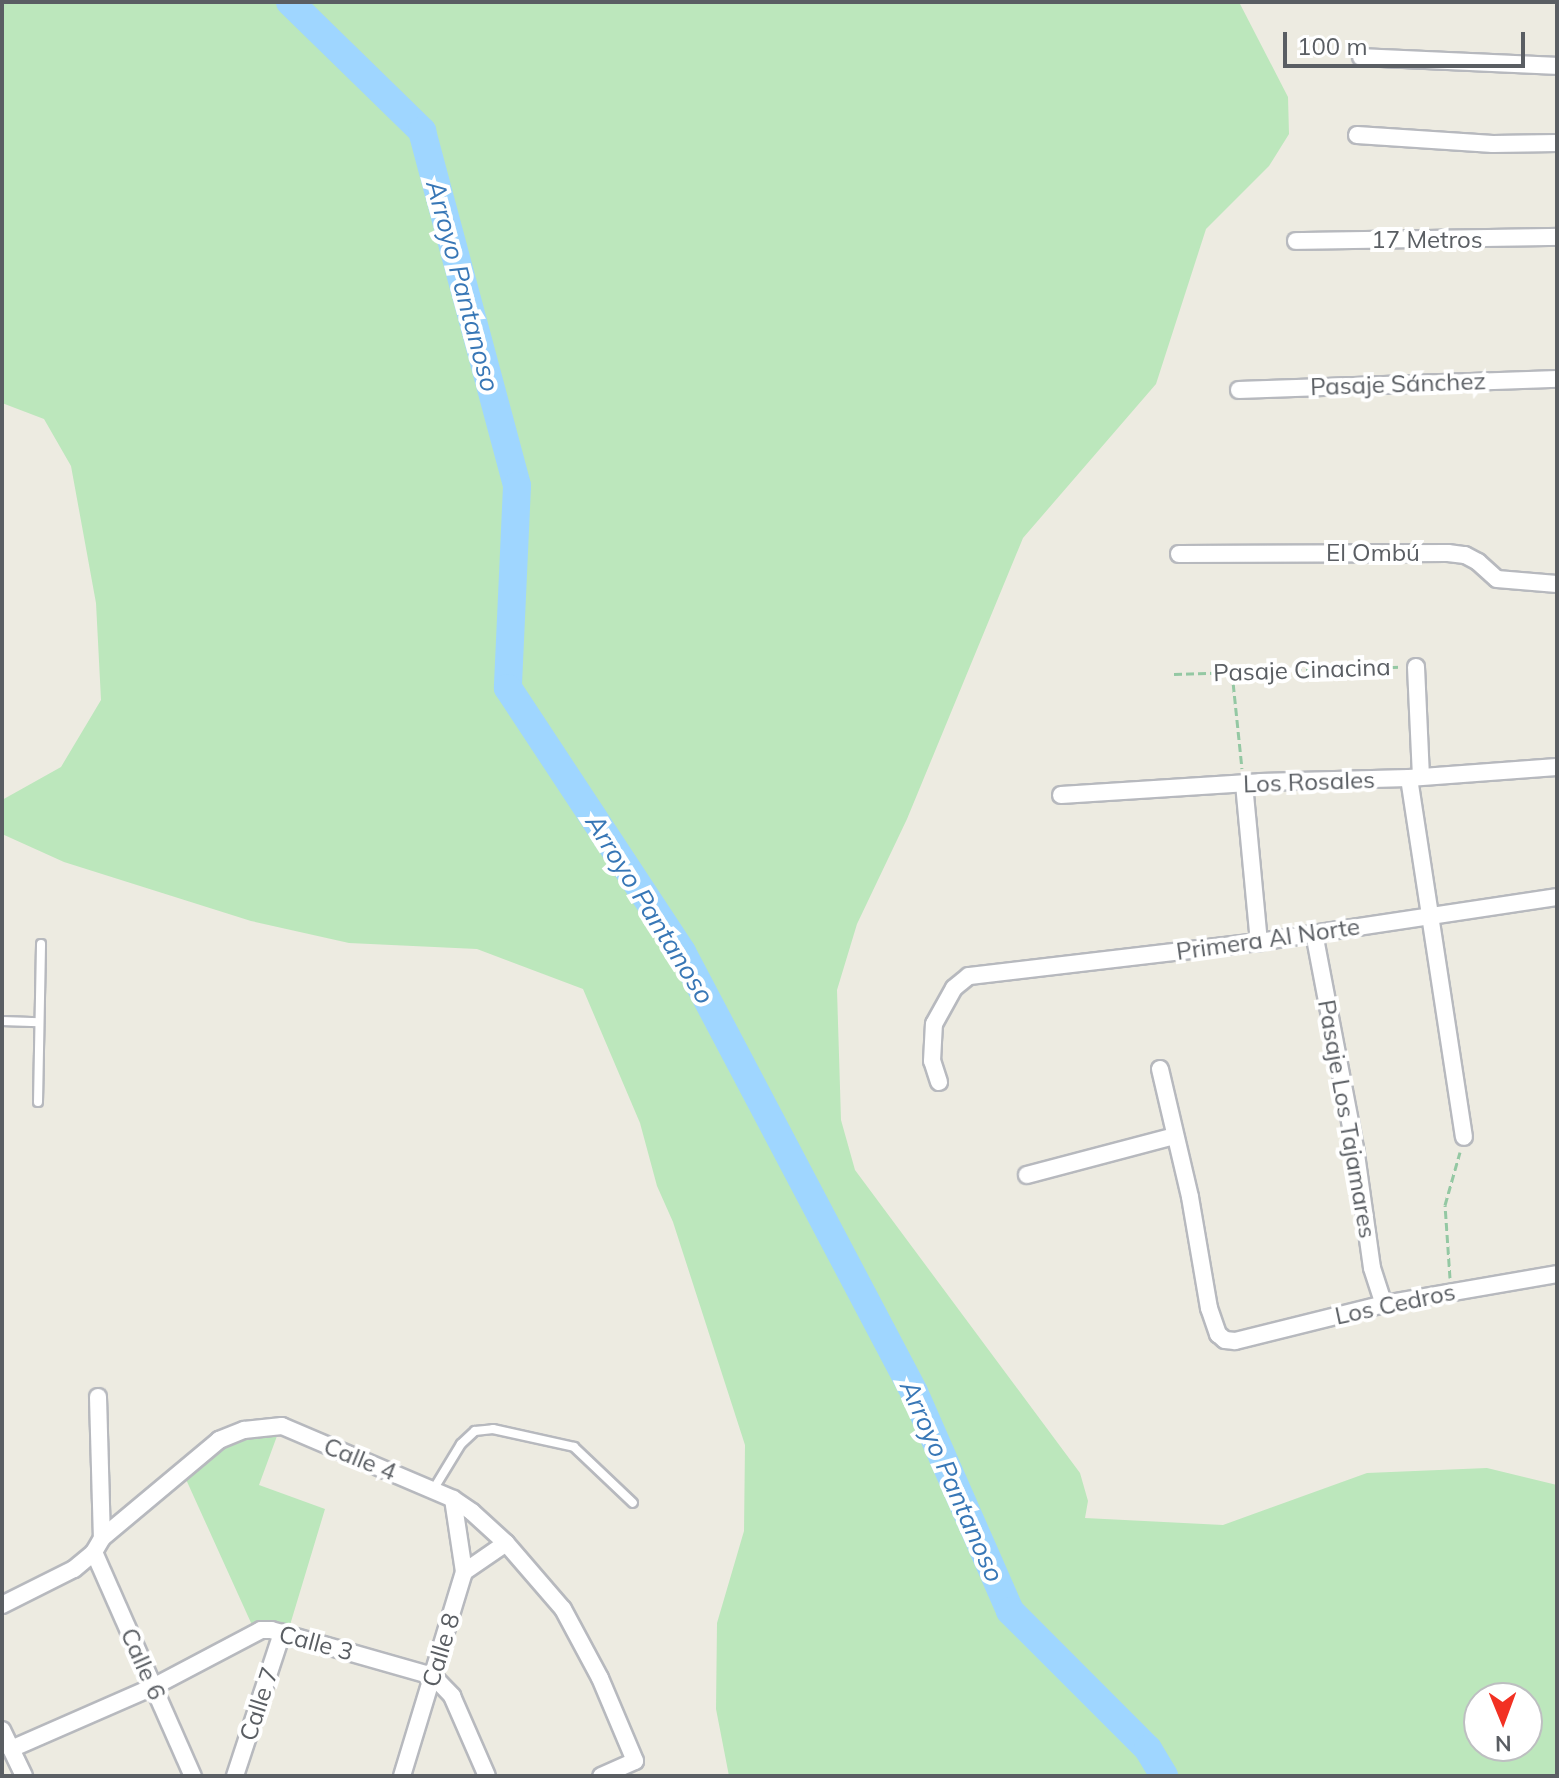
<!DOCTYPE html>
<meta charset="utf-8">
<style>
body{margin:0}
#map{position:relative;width:1559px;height:1778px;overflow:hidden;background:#edebe1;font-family:Mulish,sans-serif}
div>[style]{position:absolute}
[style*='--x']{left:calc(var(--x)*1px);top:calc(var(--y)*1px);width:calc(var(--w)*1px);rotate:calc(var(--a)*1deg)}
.green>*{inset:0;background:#bce7bc}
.river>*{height:28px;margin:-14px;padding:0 14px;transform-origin:14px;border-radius:14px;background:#9fd6ff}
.path>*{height:3px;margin-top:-1.5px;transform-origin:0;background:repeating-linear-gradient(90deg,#94c8a3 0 8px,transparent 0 12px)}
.roads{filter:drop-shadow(2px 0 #b7b9be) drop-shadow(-2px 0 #b7b9be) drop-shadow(0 2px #b7b9be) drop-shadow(0 -2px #b7b9be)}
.lane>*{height:8px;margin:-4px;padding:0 4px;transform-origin:4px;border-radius:4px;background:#fff}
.street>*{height:16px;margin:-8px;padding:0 8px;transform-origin:8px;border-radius:8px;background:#fff}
span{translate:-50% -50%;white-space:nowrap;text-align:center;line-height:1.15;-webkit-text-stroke:8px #fff;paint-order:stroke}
.street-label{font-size:24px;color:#5a5e63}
.water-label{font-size:26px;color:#3877b6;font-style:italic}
.frame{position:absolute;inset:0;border:4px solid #5a5e63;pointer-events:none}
.north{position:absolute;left:1463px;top:1682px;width:80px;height:80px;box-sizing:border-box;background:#fff;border:2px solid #bdbfc1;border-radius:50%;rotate:179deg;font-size:22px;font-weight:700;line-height:32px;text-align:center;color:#5a5e63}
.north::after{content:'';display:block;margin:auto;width:28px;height:36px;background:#f23123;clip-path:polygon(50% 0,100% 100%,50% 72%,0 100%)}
.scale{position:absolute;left:1283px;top:32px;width:242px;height:36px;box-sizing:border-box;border:4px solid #5a5e63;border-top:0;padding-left:10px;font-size:24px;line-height:28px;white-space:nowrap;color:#5a5e63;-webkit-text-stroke:6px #fff;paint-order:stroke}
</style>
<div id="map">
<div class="green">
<i style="clip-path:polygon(evenodd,2px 2px,1239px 2px,1288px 97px,1289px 134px,1269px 166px,1206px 229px,1156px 384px,1023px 538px,907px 819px,857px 924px,837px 990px,841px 1120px,855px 1170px,1080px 1473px,1088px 1501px,1085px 1518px,1223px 1525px,1367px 1473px,1487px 1468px,1557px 1485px,1557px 1776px,729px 1776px,716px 1709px,717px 1623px,744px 1531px,745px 1445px,673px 1222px,657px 1186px,640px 1123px,583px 989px,477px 949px,349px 943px,251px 921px,64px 862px,2px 834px,2px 800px,61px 767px,101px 700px,96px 603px,71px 466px,44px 419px,2px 403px,2px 2px,1479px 1698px,1527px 1698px,1527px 1746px,1479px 1746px,1479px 1698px)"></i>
<i style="clip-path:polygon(268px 1434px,277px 1436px,259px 1485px,325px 1509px,290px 1625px,263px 1622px,252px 1625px,184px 1475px,217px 1451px,251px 1435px)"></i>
</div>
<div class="river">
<i style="--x:290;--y:2;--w:185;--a:44.3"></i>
<i style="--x:422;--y:131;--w:367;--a:75"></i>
<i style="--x:517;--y:486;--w:202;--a:92.6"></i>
<i style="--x:508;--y:688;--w:316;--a:56.6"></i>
<i style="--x:682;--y:952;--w:497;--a:62.2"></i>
<i style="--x:914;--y:1392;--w:239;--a:66.3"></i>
<i style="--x:1010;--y:1611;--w:195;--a:45"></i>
<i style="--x:1148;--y:1749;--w:31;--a:59"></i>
</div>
<div class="path">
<i style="--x:1232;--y:672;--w:97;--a:84.1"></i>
<i style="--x:1174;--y:674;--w:227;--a:-1.8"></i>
<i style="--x:1450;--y:1278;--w:73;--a:-93.9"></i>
<i style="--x:1445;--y:1205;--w:55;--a:-74.2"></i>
</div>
<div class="roads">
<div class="lane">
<i style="--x:2;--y:1021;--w:37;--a:2"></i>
<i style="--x:38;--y:1102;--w:158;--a:-88.9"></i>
<i style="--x:433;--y:1490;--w:54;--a:-58.7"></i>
<i style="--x:461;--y:1444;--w:19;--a:-43"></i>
<i style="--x:475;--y:1431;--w:18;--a:-6"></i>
<i style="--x:493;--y:1429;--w:83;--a:12.5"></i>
<i style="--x:574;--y:1447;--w:81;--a:43.5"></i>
</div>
<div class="street">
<i style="--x:1361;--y:57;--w:196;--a:2.6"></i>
<i style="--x:1357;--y:135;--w:136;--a:3.8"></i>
<i style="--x:1493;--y:144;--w:64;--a:-0.9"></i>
<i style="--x:1296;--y:241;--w:261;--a:-0.9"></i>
<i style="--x:1239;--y:390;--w:318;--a:-2"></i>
<i style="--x:1179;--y:554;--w:269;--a:-0.2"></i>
<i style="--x:1448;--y:553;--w:17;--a:7"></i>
<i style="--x:1465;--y:555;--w:15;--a:28"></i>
<i style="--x:1478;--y:562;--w:25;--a:42"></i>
<i style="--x:1497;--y:579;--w:60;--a:4.8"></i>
<i style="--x:1416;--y:667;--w:110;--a:87.4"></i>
<i style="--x:1409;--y:778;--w:363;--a:81.3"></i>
<i style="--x:1244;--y:784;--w:159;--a:84.6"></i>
<i style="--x:1061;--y:795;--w:199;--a:-3.7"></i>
<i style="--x:1260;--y:782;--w:149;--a:-1.5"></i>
<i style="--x:1409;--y:778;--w:148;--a:-4.3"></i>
<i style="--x:1314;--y:933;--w:225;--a:79.2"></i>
<i style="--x:1356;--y:1154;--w:115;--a:82"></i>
<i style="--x:1372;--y:1268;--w:38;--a:72"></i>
<i style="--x:1160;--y:1069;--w:131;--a:76.8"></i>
<i style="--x:1190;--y:1197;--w:113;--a:80.3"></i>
<i style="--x:1209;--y:1308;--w:28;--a:71"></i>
<i style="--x:1218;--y:1334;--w:9;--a:41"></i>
<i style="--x:1225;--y:1340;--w:10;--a:6"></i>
<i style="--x:1235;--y:1341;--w:154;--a:-13.9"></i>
<i style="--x:1384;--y:1304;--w:176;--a:-9.8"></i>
<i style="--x:939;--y:1082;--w:22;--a:-108"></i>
<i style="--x:932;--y:1061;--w:37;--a:-87"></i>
<i style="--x:934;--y:1024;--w:41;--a:-60.9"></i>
<i style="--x:954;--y:988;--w:19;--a:-39"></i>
<i style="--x:969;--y:976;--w:292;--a:-6.7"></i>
<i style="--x:1259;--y:942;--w:301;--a:-8.6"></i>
<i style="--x:1027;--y:1175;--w:153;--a:-14.8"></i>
<i style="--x:98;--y:1397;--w:141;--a:88.4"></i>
<i style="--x:453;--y:1499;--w:74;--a:81.4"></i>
<i style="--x:94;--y:1552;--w:245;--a:66.2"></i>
<i style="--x:2;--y:1605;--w:80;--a:-26.6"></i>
<i style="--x:74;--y:1569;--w:26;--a:-40"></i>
<i style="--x:94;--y:1552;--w:16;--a:-60"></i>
<i style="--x:102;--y:1538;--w:153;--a:-39.9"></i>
<i style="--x:219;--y:1440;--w:27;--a:-22"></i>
<i style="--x:244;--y:1430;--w:38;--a:-6"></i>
<i style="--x:282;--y:1426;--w:186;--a:23.1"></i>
<i style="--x:453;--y:1499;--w:23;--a:34"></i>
<i style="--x:472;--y:1512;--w:46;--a:42.4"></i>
<i style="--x:506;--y:1543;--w:87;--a:49.2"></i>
<i style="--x:563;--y:1609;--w:78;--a:61.8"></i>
<i style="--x:600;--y:1678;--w:90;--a:67.1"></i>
<i style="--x:635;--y:1761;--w:37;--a:156"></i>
<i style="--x:2;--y:1730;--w:51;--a:64.4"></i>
<i style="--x:11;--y:1749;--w:155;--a:-23.6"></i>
<i style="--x:153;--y:1687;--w:122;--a:-27.8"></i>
<i style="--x:261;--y:1630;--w:10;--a:0"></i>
<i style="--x:271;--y:1630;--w:168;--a:15.9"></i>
<i style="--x:433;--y:1676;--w:28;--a:46"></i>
<i style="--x:452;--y:1696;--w:87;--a:66.4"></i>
<i style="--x:235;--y:1776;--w:151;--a:-71.8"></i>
<i style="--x:402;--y:1776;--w:213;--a:-73.1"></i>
<i style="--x:464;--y:1572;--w:51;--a:-34.6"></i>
</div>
</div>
<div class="street-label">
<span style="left:1427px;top:240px">17 Metros</span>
<span style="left:1398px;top:384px;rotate:-2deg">Pasaje Sánchez</span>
<span style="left:1373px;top:553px">El Ombú</span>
<span style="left:1302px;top:670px;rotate:-2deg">Pasaje Cinacina</span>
<span style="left:1309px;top:782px;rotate:-2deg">Los Rosales</span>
<span style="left:1268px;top:939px;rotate:-8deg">Primera Al Norte</span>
<span style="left:1347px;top:1119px;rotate:80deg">Pasaje Los Tajamares</span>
<span style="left:1395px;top:1304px;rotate:-12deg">Los Cedros</span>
<span style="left:360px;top:1459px;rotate:22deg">Calle 4</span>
<span style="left:316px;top:1643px;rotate:15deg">Calle 3</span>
<span style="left:441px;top:1650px;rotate:-73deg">Calle 8</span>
<span style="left:143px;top:1664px;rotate:66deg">Calle 6</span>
<span style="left:259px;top:1704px;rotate:-72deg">Calle 7</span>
</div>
<div class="water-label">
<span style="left:463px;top:286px;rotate:75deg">Arroyo Pantanoso</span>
<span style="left:650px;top:909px;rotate:58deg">Arroyo Pantanoso</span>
<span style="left:952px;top:1481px;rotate:66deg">Arroyo Pantanoso</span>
</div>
<div class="frame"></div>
<div class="north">N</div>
<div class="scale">100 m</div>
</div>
